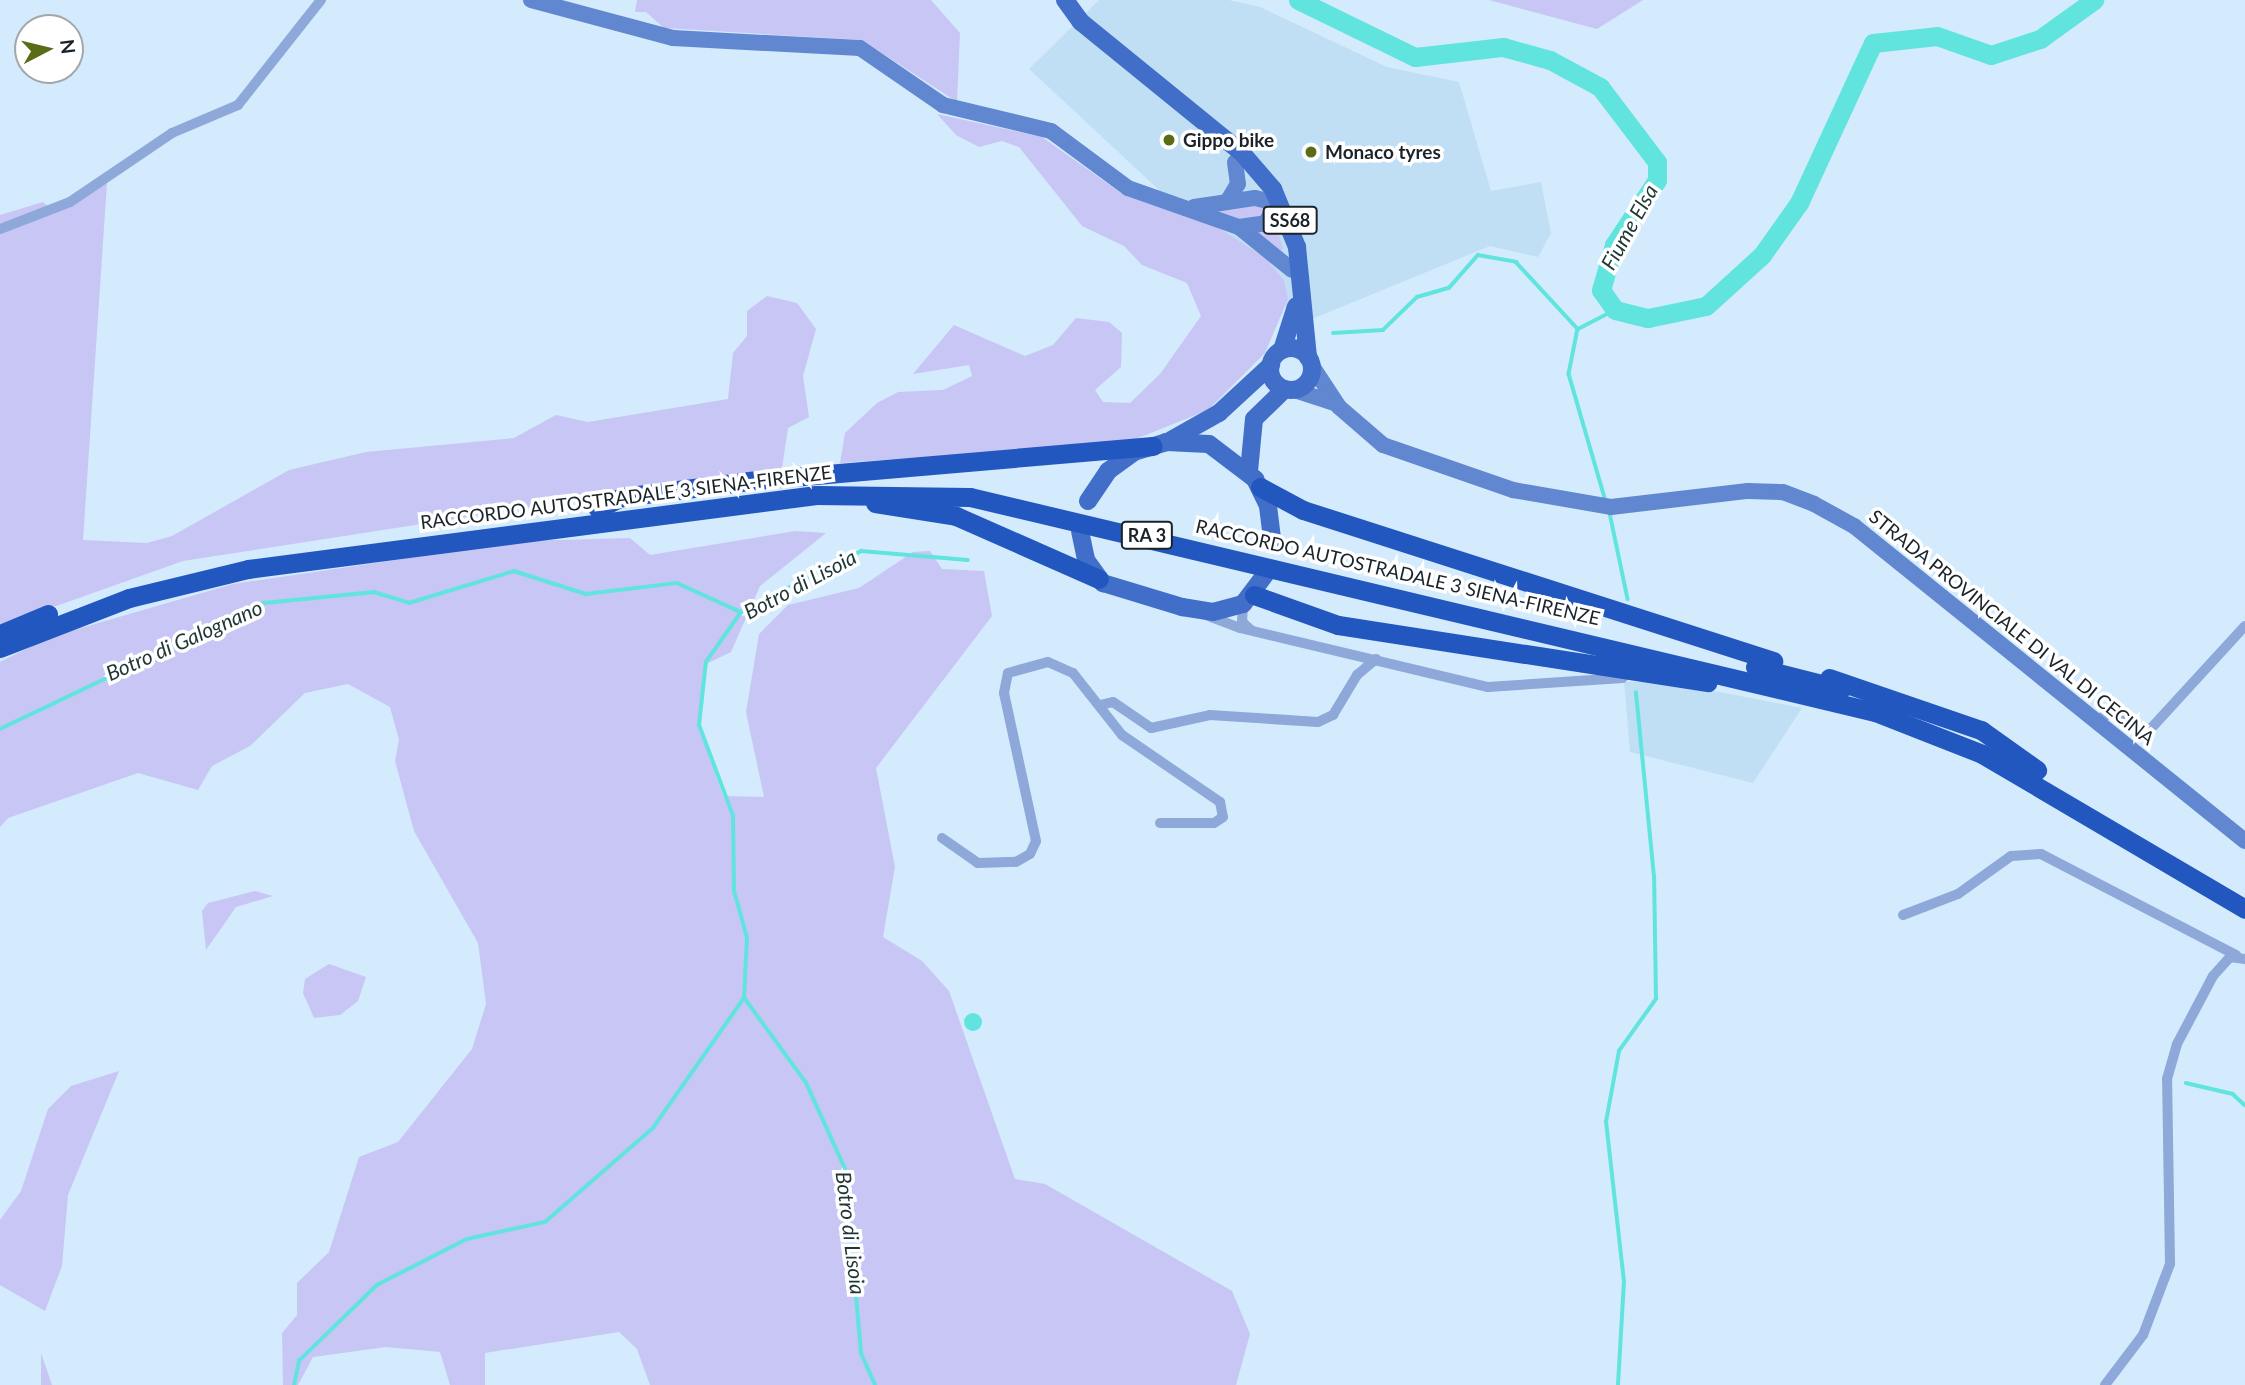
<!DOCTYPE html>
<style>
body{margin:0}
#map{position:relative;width:2245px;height:1385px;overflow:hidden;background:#d3ebfc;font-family:Lato,sans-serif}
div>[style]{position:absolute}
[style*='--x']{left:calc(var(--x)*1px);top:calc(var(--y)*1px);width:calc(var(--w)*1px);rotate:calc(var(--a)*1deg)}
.built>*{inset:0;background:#c1dff4}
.green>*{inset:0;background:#c7c6f5}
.water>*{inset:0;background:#61e4de}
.round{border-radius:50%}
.stream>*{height:3.5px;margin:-1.75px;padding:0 1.75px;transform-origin:1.75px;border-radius:1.75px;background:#61e4de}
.river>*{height:19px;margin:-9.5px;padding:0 9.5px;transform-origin:9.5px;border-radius:9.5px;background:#61e4de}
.street>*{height:10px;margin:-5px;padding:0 5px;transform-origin:5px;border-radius:5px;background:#8da8d9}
.secondary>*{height:16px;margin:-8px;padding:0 8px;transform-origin:8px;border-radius:8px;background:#6187d0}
.primary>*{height:18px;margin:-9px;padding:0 9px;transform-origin:9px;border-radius:9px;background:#416ec8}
.primary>.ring{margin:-9px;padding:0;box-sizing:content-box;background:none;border:18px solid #416ec8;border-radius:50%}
.highway>*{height:19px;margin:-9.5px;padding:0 9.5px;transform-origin:9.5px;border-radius:9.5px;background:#2357c0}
.dots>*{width:19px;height:19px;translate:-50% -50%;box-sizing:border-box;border:4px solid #fff;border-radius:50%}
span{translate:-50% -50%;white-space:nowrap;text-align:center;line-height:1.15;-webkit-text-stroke:7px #fff;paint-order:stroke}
.shield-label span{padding:2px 5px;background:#fff;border:2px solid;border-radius:5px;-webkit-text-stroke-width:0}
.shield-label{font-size:18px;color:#1a2329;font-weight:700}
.poi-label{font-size:19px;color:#1a2329;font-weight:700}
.left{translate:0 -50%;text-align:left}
.street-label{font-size:19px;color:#1a2329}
.water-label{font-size:21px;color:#1f3635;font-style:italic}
.north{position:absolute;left:14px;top:14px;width:70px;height:70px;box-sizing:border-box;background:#fff;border:2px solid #a3a7a9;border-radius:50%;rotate:83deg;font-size:19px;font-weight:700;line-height:28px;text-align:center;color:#1a2329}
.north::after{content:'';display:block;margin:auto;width:24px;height:32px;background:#5b6c17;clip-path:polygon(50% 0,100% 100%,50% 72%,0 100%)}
</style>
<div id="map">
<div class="built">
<i style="clip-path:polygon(1099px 0,1229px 0,1260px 7px,1387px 67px,1459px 82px,1491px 191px,1541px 182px,1551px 233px,1538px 257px,1490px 246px,1312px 319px,1287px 309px,1029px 69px)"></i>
<i style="clip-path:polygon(1624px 682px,1668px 682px,1802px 708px,1753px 783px,1630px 752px)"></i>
</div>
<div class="green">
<i style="clip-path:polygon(637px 0,931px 0,960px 33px,957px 102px,862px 40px,664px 28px,646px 12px,635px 12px)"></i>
<i style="clip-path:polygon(1489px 0,1643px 0,1597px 29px)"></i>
<i style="clip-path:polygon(937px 114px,1042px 137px,1121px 193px,1217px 227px,1264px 257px,1284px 280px,1288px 299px,1265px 353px,1208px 410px,1126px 443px,840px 463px,845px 433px,877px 403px,898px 392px,943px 390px,972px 376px,969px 365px,913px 374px,954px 325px,1025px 356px,1053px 345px,1076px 318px,1109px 322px,1122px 333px,1121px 367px,1095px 390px,1103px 402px,1130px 403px,1160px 374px,1201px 316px,1187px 283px,1142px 265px,1124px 246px,1082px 226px,1019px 147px,1002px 141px,979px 147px,956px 135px)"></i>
<i style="clip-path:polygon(107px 183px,83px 540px,147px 543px,172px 536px,289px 470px,366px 452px,514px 438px,556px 415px,588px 422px,728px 399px,733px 353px,747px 336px,747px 311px,767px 296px,797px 303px,816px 329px,803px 376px,809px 417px,788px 428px,782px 468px,183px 561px,0 626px,0 232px,60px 210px)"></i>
<i style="clip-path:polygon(43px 202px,49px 207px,0 224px,0 215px)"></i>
<i style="clip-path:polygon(1236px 204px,1266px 206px,1265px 216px,1245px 222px,1215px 211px)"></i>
<i style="clip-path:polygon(1275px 222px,1283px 248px,1280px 253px,1257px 233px)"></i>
<i style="clip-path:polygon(795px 531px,826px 533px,760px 586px,731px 652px,706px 664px,698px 725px,723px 796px,764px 797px,746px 712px,759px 634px,788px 605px,859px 588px,913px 552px,930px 551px,942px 569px,984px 571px,992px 616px,876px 768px,895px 867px,883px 937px,922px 961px,949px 991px,1015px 1179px,1045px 1184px,1232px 1291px,1250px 1334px,1236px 1385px,650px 1385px,637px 1349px,619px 1332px,485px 1353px,485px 1385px,450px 1385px,440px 1352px,386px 1347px,313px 1357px,298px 1385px,283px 1385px,282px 1333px,297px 1315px,297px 1283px,329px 1252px,359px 1157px,398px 1142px,472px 1049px,486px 1004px,478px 943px,414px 831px,395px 761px,399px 740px,390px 707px,348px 684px,305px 693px,250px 746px,212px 766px,198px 790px,138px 773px,8px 818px,0 827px,0 662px,50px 637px,233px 584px,524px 541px,630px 538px,650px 555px)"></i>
<i style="clip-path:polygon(255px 891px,273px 896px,236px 907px,206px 950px,202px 911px,208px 903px)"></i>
<i style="clip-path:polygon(329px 964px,366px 977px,358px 1001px,340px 1015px,314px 1018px,303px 993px,305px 979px)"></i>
<i style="clip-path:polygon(119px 1071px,68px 1195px,62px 1266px,45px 1311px,0 1285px,0 1220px,21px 1191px,48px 1109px,71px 1086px)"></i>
<i style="clip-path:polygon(41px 1353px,52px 1385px,41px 1385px)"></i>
</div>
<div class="water">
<i class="round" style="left:964px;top:1013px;width:18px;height:18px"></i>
</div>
<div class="stream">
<i style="--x:1578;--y:329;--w:46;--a:101.3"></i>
<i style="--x:1569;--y:374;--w:132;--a:73.8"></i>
<i style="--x:1333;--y:333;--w:50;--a:-3.4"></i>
<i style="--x:1383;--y:330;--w:47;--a:-44.1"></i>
<i style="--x:1417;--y:297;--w:33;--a:-16"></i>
<i style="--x:1449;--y:288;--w:44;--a:-48.7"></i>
<i style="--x:1478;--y:255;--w:39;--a:10"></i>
<i style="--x:1516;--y:262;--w:91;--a:47.2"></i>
<i style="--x:1578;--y:329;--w:42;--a:-27.2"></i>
<i style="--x:1610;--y:513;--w:88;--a:78.2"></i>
<i style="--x:0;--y:729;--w:293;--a:-25.5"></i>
<i style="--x:264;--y:603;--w:111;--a:-5.7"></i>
<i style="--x:374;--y:592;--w:37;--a:17"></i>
<i style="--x:409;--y:603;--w:110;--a:-16.9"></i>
<i style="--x:514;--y:571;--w:76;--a:17.7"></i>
<i style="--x:586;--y:594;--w:92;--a:-6.9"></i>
<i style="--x:677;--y:583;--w:70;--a:24.4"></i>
<i style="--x:2186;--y:1083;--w:48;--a:13.2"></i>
<i style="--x:2233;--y:1094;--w:16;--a:43"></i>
<i style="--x:294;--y:1385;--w:25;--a:-78"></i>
<i style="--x:299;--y:1361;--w:109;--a:-44.3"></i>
<i style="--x:377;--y:1285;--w:101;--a:-27.1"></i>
<i style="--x:467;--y:1239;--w:80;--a:-12.3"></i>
<i style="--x:545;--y:1222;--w:143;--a:-41"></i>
<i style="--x:653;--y:1128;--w:159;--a:-55"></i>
<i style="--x:875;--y:1385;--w:35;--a:-114"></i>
<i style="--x:861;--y:1353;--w:185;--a:-95"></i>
<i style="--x:845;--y:1169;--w:94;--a:-114.4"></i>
<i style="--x:806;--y:1083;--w:105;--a:-126.1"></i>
<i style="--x:744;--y:998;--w:60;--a:-87.1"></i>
<i style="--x:747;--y:938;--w:49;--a:-105.5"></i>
<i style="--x:734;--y:891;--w:75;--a:-90.8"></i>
<i style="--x:733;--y:816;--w:97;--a:-110.5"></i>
<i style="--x:699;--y:725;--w:63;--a:-83.7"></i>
<i style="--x:706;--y:662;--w:61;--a:-55"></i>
<i style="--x:741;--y:612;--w:135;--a:-26.9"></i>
<i style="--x:861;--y:551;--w:107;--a:4.8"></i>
<i style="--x:1618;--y:1385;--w:103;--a:-86.7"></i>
<i style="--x:1624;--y:1282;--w:161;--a:-96.4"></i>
<i style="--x:1606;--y:1122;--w:72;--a:-79.6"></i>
<i style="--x:1619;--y:1051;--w:64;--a:-54.6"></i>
<i style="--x:1656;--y:999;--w:122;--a:-90.9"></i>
<i style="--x:1654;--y:877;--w:185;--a:-95.6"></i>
</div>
<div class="river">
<i style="--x:1298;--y:0;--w:130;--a:26"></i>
<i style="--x:1415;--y:57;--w:89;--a:-6.5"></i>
<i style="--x:1503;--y:47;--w:49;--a:15.5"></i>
<i style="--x:1550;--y:60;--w:57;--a:28.4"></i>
<i style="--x:1600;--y:87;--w:94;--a:52.8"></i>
<i style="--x:1657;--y:162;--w:18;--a:90"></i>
<i style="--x:1657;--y:180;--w:78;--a:123.5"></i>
<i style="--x:1614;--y:245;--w:47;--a:106.1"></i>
<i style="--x:1601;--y:290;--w:24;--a:55"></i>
<i style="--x:1615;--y:310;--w:34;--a:14"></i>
<i style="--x:1648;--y:318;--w:59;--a:-11.7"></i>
<i style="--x:1706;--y:306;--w:76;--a:-42.3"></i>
<i style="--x:1762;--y:255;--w:64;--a:-54.6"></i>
<i style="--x:1799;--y:203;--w:176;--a:-65.2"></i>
<i style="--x:1873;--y:43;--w:64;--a:-6.2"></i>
<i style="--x:1937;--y:36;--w:57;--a:19.4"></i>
<i style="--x:1991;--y:55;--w:52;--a:-18.1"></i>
<i style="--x:2040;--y:39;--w:67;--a:-35.8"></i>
</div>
<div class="street">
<i style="--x:0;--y:229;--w:75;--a:-21.1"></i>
<i style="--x:70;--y:202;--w:123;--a:-34.1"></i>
<i style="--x:172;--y:133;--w:72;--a:-23"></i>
<i style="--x:238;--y:105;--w:134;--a:-51.7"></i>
<i style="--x:1243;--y:604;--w:18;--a:93"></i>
<i style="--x:1242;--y:622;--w:12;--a:42"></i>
<i style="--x:1206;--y:615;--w:36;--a:21"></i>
<i style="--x:1240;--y:628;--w:255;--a:13.4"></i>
<i style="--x:1488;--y:687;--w:135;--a:-3.8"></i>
<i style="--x:1100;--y:705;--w:13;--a:-13"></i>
<i style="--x:1113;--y:702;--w:46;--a:34.4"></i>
<i style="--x:1151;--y:728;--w:60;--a:-12.4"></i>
<i style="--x:1210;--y:715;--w:108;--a:3.7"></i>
<i style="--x:1318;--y:722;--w:17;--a:-25"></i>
<i style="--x:1333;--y:715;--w:47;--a:-59"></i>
<i style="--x:1357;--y:675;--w:25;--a:-40"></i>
<i style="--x:2095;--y:721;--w:17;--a:-28"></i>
<i style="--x:2110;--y:713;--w:41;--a:32.2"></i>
<i style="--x:2145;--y:735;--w:148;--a:-47.5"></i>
<i style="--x:942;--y:838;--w:44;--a:34.8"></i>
<i style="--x:978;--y:863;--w:38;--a:-2"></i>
<i style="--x:1016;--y:862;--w:16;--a:-30"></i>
<i style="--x:1030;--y:854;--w:14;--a:-65"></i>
<i style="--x:1036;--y:841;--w:151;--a:-102.2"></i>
<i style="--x:1004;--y:693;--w:20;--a:-79"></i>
<i style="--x:1008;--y:673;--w:41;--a:-15.4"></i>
<i style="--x:1048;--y:662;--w:27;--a:24"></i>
<i style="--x:1073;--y:673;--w:79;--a:51.7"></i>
<i style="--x:1122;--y:735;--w:119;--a:34.4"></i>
<i style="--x:1220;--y:802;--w:15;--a:79"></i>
<i style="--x:1223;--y:817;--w:11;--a:146"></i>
<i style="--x:1214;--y:823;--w:54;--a:180"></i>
<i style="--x:1903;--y:915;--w:59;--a:-20.9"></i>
<i style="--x:1958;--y:894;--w:65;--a:-35.6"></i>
<i style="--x:2011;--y:856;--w:30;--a:-4"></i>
<i style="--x:2041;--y:854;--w:220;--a:27.4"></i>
<i style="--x:2105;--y:1385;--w:63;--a:-52.8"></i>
<i style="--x:2143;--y:1335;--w:76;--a:-69.2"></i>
<i style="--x:2170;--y:1264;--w:185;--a:-90.9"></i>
<i style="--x:2167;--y:1079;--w:36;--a:-74"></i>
<i style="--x:2177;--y:1044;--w:77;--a:-62.1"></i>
<i style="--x:2213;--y:976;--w:25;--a:-48"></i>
<i style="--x:2230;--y:957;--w:15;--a:8"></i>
</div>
<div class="secondary">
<i style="--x:531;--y:0;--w:147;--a:15"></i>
<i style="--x:673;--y:38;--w:187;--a:3.1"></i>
<i style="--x:860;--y:48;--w:101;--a:34.5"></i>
<i style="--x:943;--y:105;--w:111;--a:13.5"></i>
<i style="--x:1051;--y:131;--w:96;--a:36.5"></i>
<i style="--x:1128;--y:188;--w:118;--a:19.4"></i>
<i style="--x:1239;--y:227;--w:68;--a:39.1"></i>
<i style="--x:1227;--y:202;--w:21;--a:-59"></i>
<i style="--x:1238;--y:184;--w:22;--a:-98"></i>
<i style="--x:1194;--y:207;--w:62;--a:-8.4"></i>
<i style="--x:1255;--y:198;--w:22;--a:13"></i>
<i style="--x:1239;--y:227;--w:27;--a:-8"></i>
<i style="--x:1266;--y:223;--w:22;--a:-63"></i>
<i style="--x:1312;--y:366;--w:49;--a:56.6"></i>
<i style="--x:1339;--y:407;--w:58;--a:40.8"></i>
<i style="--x:1383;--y:445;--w:138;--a:19.1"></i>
<i style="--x:1513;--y:490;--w:99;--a:9.8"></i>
<i style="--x:1611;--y:507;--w:138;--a:-6.7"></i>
<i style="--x:1748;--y:491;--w:35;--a:2"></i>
<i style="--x:1783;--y:492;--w:33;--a:21"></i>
<i style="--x:1814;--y:504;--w:46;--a:28.8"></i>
<i style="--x:1854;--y:526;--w:502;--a:38.86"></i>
<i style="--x:1294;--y:390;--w:42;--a:18"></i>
</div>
<div class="primary">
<i style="--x:1065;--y:0;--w:27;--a:54"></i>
<i style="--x:1081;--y:22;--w:208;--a:39.1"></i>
<i style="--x:1242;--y:153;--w:48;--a:49.3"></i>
<i style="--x:1273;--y:189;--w:63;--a:67.5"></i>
<i style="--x:1297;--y:247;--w:111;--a:84.3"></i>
<i class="ring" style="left:1270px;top:348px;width:24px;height:24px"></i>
<i style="--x:1282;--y:350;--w:46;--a:-72.3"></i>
<i style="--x:1171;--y:440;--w:55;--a:-29.4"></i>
<i style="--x:1219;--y:413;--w:71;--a:-42.7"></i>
<i style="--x:1249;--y:471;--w:52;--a:-84.5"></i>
<i style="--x:1254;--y:419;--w:43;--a:-44.1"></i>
<i style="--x:1088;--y:501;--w:36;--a:-56"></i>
<i style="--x:1108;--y:471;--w:32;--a:-36"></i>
<i style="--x:1134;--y:452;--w:34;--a:-17"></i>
<i style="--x:1166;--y:442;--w:43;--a:2.7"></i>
<i style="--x:1209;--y:444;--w:58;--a:37.3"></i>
<i style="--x:1255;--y:479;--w:30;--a:64"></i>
<i style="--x:1268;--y:506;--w:38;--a:83"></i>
<i style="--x:1080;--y:531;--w:30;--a:78"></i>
<i style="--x:1086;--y:560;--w:29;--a:54"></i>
<i style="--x:1103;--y:583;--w:83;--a:16.9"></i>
<i style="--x:1182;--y:607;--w:31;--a:9"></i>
<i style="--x:1213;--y:612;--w:31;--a:-15"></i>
<i style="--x:1243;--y:604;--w:38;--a:-53"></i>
</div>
<div class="highway">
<i style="--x:1260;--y:487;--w:49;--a:28.1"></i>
<i style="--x:1303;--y:510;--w:494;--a:17.8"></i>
<i style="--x:875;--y:503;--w:82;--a:9.1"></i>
<i style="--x:956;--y:516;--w:156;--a:23.8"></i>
<i style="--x:598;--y:509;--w:27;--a:-27"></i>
<i style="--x:622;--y:497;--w:136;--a:-7.2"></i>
<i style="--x:757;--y:480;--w:397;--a:-4.9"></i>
<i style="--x:1254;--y:595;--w:89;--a:19.7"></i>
<i style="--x:1338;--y:625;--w:374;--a:8.8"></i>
<i style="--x:0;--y:634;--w:52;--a:-22.6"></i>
<i style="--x:0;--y:648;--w:138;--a:-21.2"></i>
<i style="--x:129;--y:598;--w:122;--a:-13.7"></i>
<i style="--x:248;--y:569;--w:573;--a:-7.42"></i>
<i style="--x:816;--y:495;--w:154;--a:0.7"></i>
<i style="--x:970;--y:497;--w:930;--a:13.36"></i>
<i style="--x:1875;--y:712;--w:115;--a:21.4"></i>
<i style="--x:1982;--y:754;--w:305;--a:30.5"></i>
<i style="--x:1755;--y:667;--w:89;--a:14.3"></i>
<i style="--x:1829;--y:678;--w:161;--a:18.9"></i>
<i style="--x:1981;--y:730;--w:69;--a:35.5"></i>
</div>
<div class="dots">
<i style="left:1169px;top:140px;background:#5b6c17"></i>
<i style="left:1311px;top:152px;background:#5b6c17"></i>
</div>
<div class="shield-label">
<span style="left:1290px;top:220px">SS68</span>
<span style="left:1147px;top:535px">RA 3</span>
</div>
<div class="poi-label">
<span class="left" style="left:1183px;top:140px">Gippo bike</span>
<span class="left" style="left:1325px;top:152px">Monaco tyres</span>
</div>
<div class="street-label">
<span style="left:626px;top:497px;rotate:-7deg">RACCORDO AUTOSTRADALE 3 SIENA-FIRENZE</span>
<span style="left:1398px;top:572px;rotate:13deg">RACCORDO AUTOSTRADALE 3 SIENA-FIRENZE</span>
<span style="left:2012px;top:627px;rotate:39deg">STRADA PROVINCIALE DI VAL DI CECINA</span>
</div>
<div class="water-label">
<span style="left:1629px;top:227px;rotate:-61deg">Fiume Elsa</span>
<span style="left:800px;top:584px;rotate:-28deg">Botro di Lisoia</span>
<span style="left:184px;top:640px;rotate:-24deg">Botro di Galognano</span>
<span style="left:851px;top:1233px;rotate:83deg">Botro di Lisoia</span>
</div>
<div class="north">N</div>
</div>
